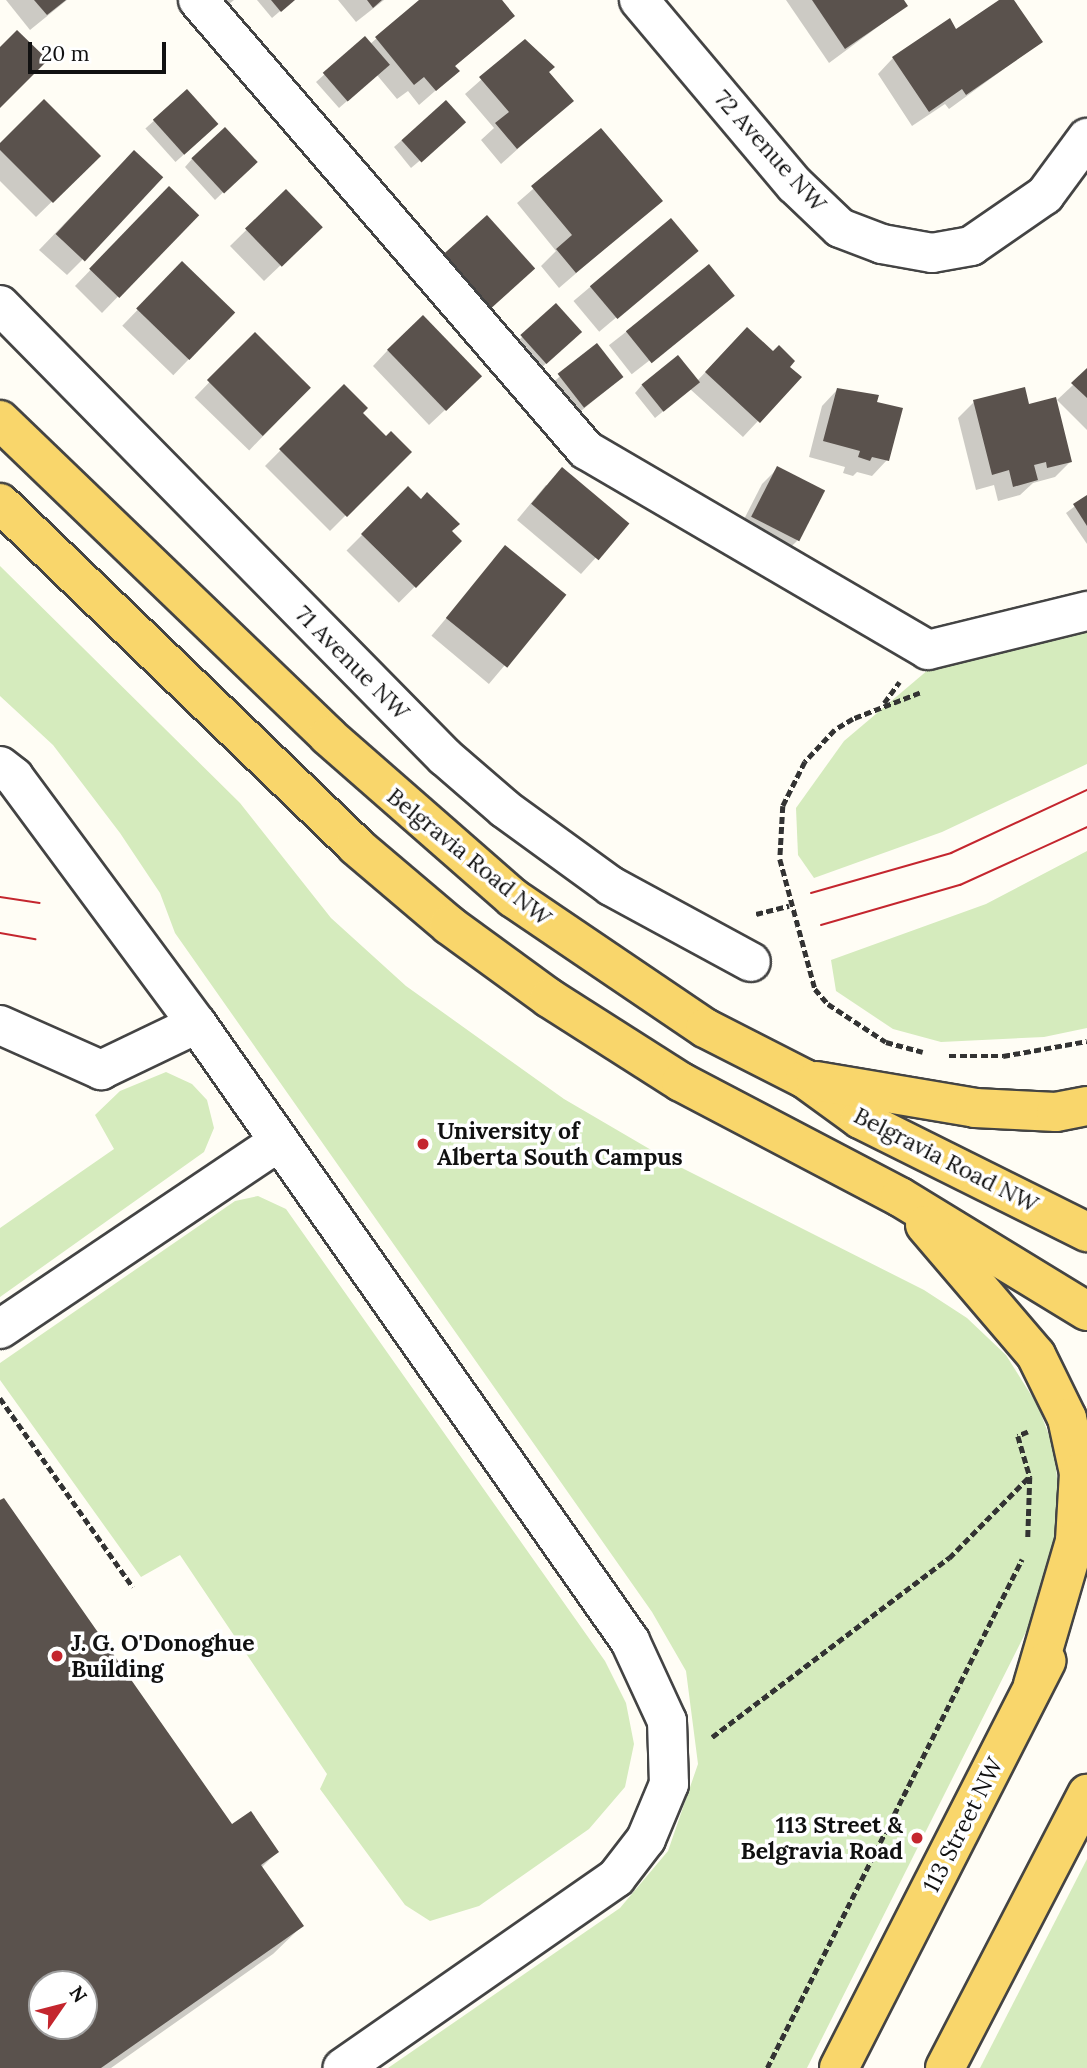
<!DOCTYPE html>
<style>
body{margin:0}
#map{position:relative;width:1087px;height:2068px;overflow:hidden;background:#fffdf5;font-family:Lora,serif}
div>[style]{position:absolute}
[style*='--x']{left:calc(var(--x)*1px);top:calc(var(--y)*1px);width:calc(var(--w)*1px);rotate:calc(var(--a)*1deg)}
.green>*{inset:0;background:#d5ebbd}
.shadow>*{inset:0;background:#0003;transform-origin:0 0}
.building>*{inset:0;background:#5a524d;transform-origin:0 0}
.path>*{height:4.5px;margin-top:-2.25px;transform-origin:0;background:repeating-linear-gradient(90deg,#333 0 7px,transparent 0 10.5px)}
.roads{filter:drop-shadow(2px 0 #444) drop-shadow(-2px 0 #444) drop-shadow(0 2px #444) drop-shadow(0 -2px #444)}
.minor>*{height:38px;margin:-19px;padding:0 19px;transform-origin:19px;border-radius:19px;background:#fff}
.major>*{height:38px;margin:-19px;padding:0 19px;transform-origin:19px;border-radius:19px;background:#f9d66b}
.tram>*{height:2px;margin:-1px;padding:0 1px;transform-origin:1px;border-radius:1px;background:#c4262e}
.dots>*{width:19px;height:19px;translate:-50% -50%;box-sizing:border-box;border:4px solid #fff;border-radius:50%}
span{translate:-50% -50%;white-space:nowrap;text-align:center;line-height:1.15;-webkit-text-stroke:7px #fff;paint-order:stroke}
.street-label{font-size:23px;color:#111}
.poi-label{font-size:23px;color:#111;font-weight:700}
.left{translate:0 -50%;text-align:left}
.right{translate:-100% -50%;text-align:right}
.north{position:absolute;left:28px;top:1970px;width:70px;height:70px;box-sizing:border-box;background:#fff;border:2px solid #a0a0a0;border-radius:50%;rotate:55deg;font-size:19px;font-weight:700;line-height:28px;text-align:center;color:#111}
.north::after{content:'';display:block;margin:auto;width:24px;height:32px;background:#c4262e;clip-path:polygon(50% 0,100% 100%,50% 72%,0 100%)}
.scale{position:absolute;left:28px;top:42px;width:138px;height:32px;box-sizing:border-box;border:4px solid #111;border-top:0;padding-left:9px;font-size:21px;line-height:24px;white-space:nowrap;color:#111;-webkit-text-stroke:5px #fff;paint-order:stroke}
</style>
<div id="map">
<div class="green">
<i style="clip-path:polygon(0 566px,240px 803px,331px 918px,406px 986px,564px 1099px,682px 1168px,924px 1290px,967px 1318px,1006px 1355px,1038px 1406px,1054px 1449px,1060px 1508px,1051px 1582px,807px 2068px,388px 2068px,620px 1908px,668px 1851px,698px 1764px,686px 1671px,652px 1612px,175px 933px,160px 893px,120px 833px,53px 745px,0 696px)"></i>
<i style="clip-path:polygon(1087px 615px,1087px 764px,942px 832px,814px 878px,798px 855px,796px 808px,844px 741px,935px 664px)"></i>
<i style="clip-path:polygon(1087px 851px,1087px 1028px,1044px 1037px,941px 1042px,893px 1029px,836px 991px,831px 960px,986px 904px)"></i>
<i style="clip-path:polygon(166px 1072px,192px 1084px,207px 1100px,214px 1128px,204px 1152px,0 1297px,0 1228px,114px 1149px,95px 1115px,120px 1091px)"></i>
<i style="clip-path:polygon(258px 1196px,286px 1209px,605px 1661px,626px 1703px,634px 1744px,625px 1787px,589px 1829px,479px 1906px,430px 1921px,405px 1905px,320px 1789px,327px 1774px,180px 1555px,141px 1577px,0 1380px,0 1363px,235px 1201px)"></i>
<i style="clip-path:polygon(1087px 1859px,1087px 2068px,980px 2068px)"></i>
</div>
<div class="shadow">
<i style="clip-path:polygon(6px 0,67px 0,30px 30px)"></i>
<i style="clip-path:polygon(193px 0,234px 0,209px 20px)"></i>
<i style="clip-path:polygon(257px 0,293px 0,272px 18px)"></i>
<i style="clip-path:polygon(338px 0,384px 0,356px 22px)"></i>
<i style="clip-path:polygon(422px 0,502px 0,513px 16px,454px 67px,458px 71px,419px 105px,408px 91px,397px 99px,377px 75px,339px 108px,316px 82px,365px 38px,370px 44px)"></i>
<i style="clip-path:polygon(786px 0,902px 0,906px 6px,829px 63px)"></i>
<i style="clip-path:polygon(1002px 0,1012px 0,1041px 42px,949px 109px,945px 104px,912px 126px,878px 74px,893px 58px,956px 31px)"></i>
<i style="clip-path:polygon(525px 41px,571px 101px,501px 164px,481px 140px,494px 128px,465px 94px)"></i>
<i style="left:187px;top:91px;width:45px;height:56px;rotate:48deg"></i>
<i style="clip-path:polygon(456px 130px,411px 168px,394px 147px,402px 140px)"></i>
<i style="clip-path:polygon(601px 130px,660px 201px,559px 288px,541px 266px,556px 251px,517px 203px)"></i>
<i style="clip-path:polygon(0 146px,99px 156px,36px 217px,0 181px)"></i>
<i style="clip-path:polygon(192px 159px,255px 162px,215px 200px,185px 167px)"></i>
<i style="clip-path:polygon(118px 168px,82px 260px,67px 275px,39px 250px)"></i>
<i style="clip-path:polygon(286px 191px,305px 242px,264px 281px,230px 246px)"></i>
<i style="clip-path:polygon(154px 204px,197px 215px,102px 313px,75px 286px)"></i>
<i style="left:670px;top:220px;width:40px;height:126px;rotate:50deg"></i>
<i style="clip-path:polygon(445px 256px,517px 284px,475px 323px)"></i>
<i style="left:182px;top:264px;width:71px;height:86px;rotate:44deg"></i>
<i style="left:709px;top:267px;width:37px;height:127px;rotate:52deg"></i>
<i style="left:255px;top:335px;width:76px;height:87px;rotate:44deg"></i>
<i style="clip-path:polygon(522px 337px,572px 339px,538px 371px,515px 345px)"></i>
<i style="clip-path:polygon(731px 345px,787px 367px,799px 377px,743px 437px,690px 389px,655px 418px,635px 393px,642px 385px,697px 381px)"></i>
<i style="clip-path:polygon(596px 346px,614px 384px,576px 415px,551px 384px)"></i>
<i style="clip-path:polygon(388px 350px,464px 392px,429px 425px,373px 366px)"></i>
<i style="clip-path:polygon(1087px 372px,1087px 430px,1057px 400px)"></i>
<i style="clip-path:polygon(344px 386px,361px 413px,386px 439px,409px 452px,330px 531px,265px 466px)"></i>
<i style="clip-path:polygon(837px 390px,875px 403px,887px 460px,872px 476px,857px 472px,853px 476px,843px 473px,845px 467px,809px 457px,822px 406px)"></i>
<i style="clip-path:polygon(974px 402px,1028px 406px,1070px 462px,1055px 477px,1033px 483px,1020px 495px,998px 501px,994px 485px,976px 490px,958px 418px)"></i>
<i style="clip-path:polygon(778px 468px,797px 541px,781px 556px,737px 533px,762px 484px)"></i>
<i style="clip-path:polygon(546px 485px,626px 524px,581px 574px,517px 520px)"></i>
<i style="left:408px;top:489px;width:74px;height:87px;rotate:45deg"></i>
<i style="clip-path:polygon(1087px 497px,1087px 544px,1066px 513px)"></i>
<i style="left:506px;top:547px;width:75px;height:116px;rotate:40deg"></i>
<i style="clip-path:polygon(evenodd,0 1502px,232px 1826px,277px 1852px,261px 1868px,302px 1926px,273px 1954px,111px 2068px,0 2068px,0 1502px,42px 1984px,84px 1984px,84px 2026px,42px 2026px,42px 1984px)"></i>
</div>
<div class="building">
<i style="clip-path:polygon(34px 0,66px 0,47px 15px)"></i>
<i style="clip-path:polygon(271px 0,295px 0,281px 12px)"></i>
<i style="clip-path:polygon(367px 0,382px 0,373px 8px)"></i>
<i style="clip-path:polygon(419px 0,502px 0,515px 16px,455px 66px,460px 71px,436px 91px,424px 77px,414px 85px,375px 37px)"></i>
<i style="clip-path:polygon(812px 0,904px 0,908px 6px,845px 49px)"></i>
<i style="clip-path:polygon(999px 0,1014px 0,1043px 42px,966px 95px,962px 89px,929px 112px,892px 57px,950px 18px,956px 29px)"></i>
<i style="clip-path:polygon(17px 30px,48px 60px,0 108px,0 47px)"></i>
<i style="left:365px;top:36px;width:38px;height:56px;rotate:49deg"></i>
<i style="clip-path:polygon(525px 39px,555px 67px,549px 72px,574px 101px,517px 149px,495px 123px,509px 112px,479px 77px)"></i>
<i style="left:187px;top:89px;width:47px;height:46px;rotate:48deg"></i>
<i style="clip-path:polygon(44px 99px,101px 156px,53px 203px,0 150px,0 143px)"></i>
<i style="left:446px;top:100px;width:30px;height:60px;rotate:48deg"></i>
<i style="left:225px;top:127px;width:48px;height:46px;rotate:47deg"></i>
<i style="clip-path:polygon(601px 128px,663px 201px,576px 273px,556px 249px,572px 235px,531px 186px)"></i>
<i style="left:134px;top:150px;width:40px;height:115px;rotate:43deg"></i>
<i style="left:169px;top:186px;width:42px;height:115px;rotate:44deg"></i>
<i style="left:286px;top:189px;width:53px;height:57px;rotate:46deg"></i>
<i style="left:487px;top:215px;width:72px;height:59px;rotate:48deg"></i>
<i style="left:671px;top:218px;width:43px;height:106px;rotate:50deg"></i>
<i style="left:182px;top:261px;width:74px;height:66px;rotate:44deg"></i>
<i style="left:709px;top:264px;width:41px;height:107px;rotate:51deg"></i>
<i style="left:556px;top:303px;width:39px;height:48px;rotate:48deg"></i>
<i style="left:423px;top:315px;width:85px;height:50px;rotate:46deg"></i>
<i style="clip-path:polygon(747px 327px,773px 351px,779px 345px,795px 361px,790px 367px,802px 377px,760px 423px,705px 372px)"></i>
<i style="left:255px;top:332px;width:79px;height:68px;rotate:45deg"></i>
<i style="left:597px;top:343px;width:43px;height:50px;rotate:52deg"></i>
<i style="left:678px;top:355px;width:35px;height:47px;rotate:51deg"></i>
<i style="clip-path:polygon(1087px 368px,1087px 398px,1071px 383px)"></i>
<i style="clip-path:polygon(344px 384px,368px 408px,363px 413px,386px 436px,391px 431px,412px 452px,347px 517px,279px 449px)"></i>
<i style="clip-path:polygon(1025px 387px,1029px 404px,1056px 397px,1072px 462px,1047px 468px,1046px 462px,1034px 465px,1038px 480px,1013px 487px,1009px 470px,992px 475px,973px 400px)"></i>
<i style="clip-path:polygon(837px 388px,879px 395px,877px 402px,903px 408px,889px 461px,872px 457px,870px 461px,858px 457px,860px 451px,823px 441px)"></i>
<i style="left:777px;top:466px;width:54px;height:57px;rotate:27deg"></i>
<i style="left:562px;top:467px;width:88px;height:48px;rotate:40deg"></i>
<i style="clip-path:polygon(408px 486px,421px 499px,427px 492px,460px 524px,452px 531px,462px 541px,416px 588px,361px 534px)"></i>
<i style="clip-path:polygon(1087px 495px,1087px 526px,1073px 504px)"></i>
<i style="left:505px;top:545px;width:79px;height:94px;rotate:39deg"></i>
<i style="clip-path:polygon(evenodd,4px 1498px,232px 1824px,251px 1811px,279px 1852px,261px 1865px,304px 1926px,101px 2068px,0 2068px,0 1500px,4px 1498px,42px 1984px,84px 1984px,84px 2026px,42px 2026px,42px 1984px)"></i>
</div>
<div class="path">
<i style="--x:920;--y:693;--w:72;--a:158.8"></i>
<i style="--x:853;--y:719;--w:21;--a:149"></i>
<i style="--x:835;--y:730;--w:44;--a:133.2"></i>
<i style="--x:805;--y:762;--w:49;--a:116.6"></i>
<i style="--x:783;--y:806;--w:53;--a:93.2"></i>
<i style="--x:780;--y:859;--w:135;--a:74.9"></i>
<i style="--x:815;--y:989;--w:20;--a:49"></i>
<i style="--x:828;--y:1004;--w:69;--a:33.2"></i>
<i style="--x:886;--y:1042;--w:38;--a:15"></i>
<i style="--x:884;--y:703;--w:26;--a:-54"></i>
<i style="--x:756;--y:914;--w:34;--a:-14"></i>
<i style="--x:949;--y:1056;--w:54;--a:0"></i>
<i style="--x:1003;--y:1056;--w:85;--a:-10.1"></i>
<i style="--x:0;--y:1398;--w:231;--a:54.9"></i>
<i style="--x:1028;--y:1432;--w:11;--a:158"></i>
<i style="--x:1018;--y:1436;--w:43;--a:73.7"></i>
<i style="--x:1030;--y:1477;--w:60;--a:91.9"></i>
<i style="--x:712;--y:1737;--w:297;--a:-37.1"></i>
<i style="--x:949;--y:1558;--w:114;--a:-45.4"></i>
<i style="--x:767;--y:2068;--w:569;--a:-63.39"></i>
</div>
<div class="roads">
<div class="minor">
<i style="--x:198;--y:0;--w:594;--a:49.23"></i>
<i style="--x:586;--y:450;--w:396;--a:30.3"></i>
<i style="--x:928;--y:650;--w:164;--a:-13.8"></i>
<i style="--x:639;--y:0;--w:242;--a:49.9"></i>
<i style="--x:795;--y:185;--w:62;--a:43.7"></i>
<i style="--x:840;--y:228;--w:45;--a:20.9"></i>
<i style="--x:882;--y:244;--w:51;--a:10.2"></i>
<i style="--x:932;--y:253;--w:40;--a:-10"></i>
<i style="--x:971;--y:246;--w:90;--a:-34.6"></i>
<i style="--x:1045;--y:195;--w:71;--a:-53.6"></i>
<i style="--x:0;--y:305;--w:634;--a:45.45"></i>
<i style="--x:445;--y:757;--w:79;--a:40.9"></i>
<i style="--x:505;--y:809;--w:131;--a:36"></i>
<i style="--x:611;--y:886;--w:159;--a:28.5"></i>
<i style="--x:0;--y:766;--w:18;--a:38"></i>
<i style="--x:14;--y:777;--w:307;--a:53.5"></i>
<i style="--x:197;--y:1024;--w:754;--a:54.94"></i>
<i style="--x:630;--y:1641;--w:88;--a:65.2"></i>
<i style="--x:667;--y:1721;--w:63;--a:88.2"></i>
<i style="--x:669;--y:1784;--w:60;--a:112.7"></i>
<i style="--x:646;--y:1839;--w:49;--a:127.6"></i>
<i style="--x:616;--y:1878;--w:333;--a:145.2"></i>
<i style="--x:0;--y:1025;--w:111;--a:24"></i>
<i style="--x:101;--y:1070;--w:106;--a:-25.6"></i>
<i style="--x:0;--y:1329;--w:334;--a:-33.9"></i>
</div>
<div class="major">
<i style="--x:0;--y:420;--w:455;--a:43.9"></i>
<i style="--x:328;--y:736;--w:246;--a:41.2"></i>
<i style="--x:513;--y:898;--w:232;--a:34.1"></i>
<i style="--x:705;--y:1028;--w:112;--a:27"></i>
<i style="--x:805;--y:1079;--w:68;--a:36"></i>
<i style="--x:860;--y:1119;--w:254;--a:26.5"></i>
<i style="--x:0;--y:503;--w:494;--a:43.9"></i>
<i style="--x:356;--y:846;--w:122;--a:40.3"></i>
<i style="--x:449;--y:925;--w:124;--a:36.1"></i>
<i style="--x:549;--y:998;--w:156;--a:32.5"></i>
<i style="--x:681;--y:1082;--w:247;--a:27.7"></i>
<i style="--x:900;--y:1197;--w:219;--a:31.4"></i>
<i style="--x:816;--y:1081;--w:161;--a:9.6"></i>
<i style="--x:975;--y:1108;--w:81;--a:2.8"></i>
<i style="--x:1056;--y:1112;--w:32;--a:-11"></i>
<i style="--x:925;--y:1225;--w:171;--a:49.5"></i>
<i style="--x:1036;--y:1355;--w:70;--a:63.8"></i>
<i style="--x:1067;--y:1418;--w:56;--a:77.7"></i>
<i style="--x:1079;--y:1473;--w:68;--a:93.4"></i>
<i style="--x:1075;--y:1541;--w:150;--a:106.3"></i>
<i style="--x:839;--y:2068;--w:457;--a:-63"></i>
<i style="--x:945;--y:2068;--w:309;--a:-62.6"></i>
</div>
</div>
<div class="tram">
<i style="--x:811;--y:893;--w:146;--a:-15.9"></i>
<i style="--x:951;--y:853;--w:150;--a:-24.9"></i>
<i style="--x:0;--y:897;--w:40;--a:8.5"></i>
<i style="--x:821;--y:925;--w:145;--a:-16.1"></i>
<i style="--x:960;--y:885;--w:140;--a:-24.5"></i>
<i style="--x:0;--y:933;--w:36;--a:10"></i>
</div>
<div class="dots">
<i style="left:423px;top:1144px;background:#c4262e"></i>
<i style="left:57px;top:1656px;background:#c4262e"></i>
<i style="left:917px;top:1838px;background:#c4262e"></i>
</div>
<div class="street-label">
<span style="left:770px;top:151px;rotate:48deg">72 Avenue NW</span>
<span style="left:352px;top:663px;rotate:45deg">71 Avenue NW</span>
<span style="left:469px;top:857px;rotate:39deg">Belgravia Road NW</span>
<span style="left:946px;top:1160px;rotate:27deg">Belgravia Road NW</span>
<span style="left:963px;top:1825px;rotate:-63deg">113 Street NW</span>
</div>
<div class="poi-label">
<span class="left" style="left:437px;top:1144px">University of<br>Alberta South Campus</span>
<span class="left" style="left:71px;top:1656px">J. G. O'Donoghue<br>Building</span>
<span class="right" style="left:903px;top:1838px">113 Street &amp;<br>Belgravia Road</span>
</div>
<div class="north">N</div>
<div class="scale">20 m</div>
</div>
